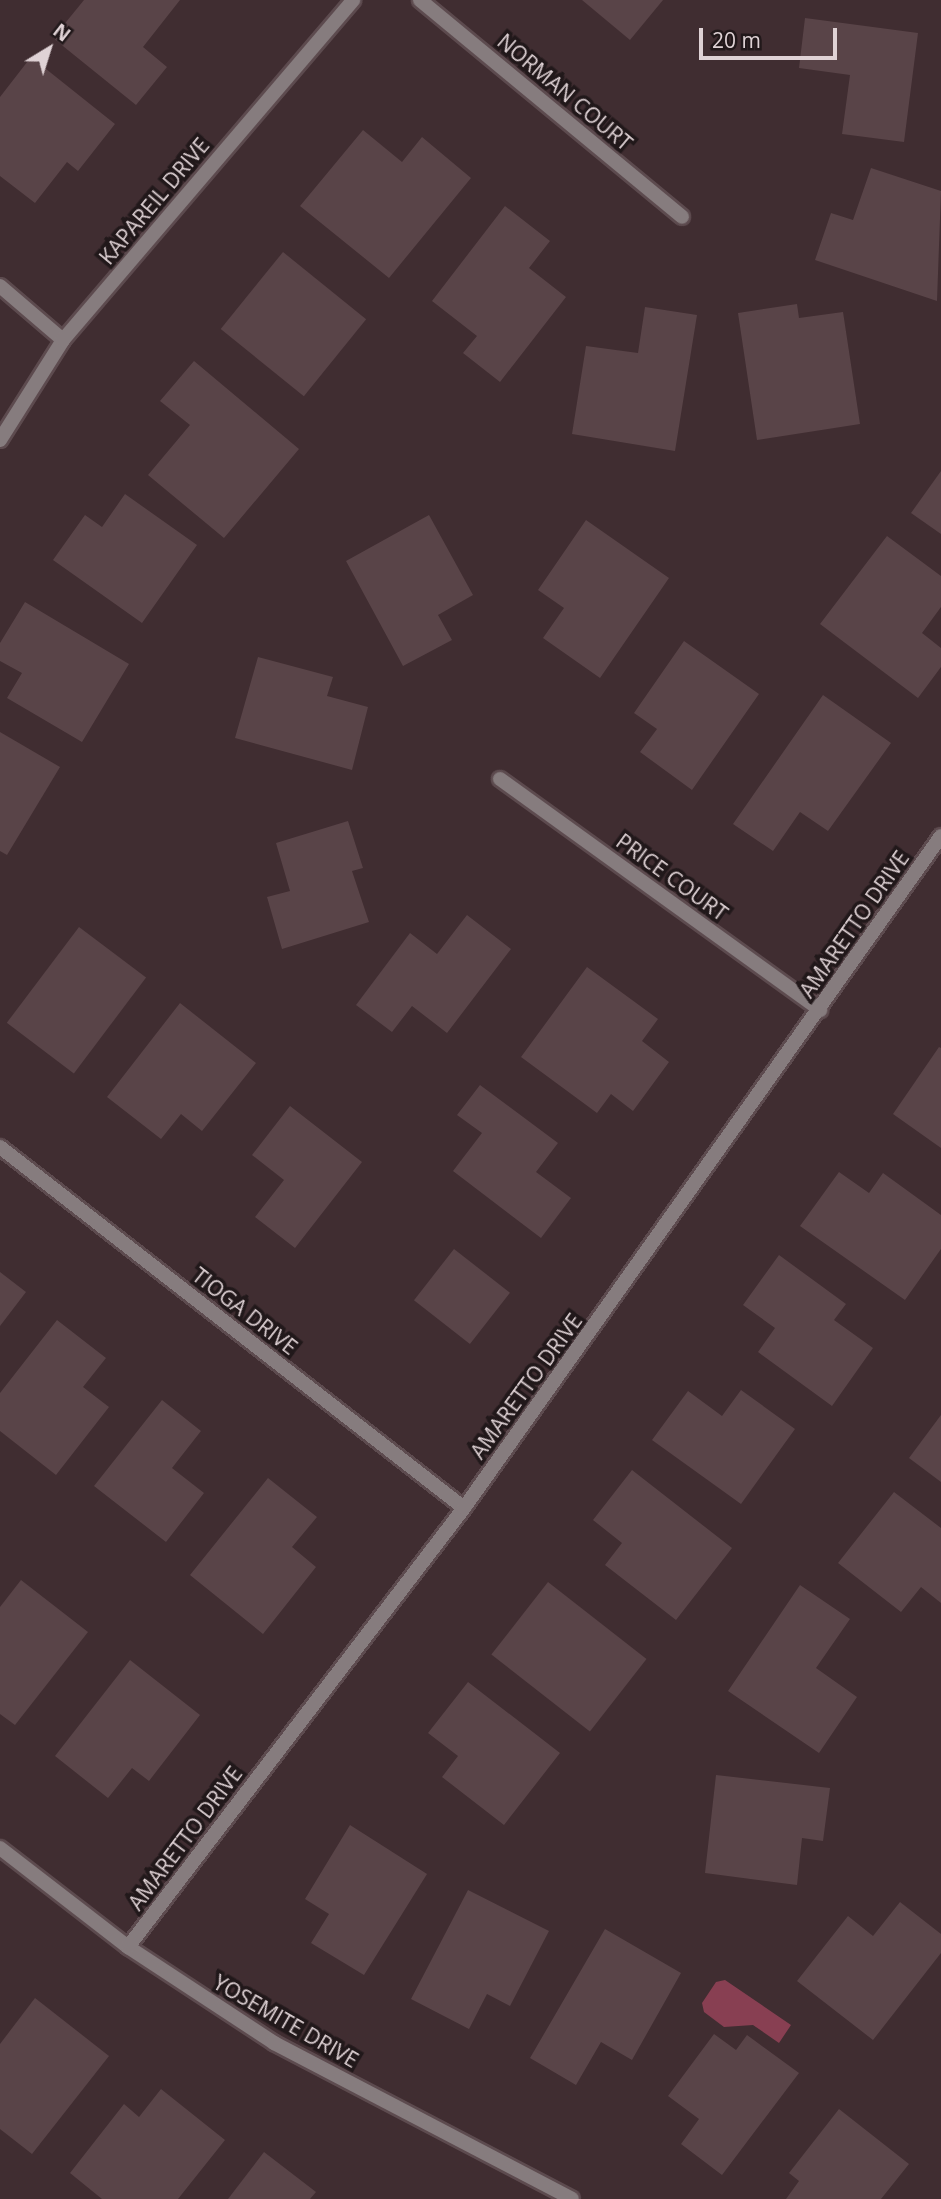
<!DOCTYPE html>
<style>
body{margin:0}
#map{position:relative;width:941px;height:2199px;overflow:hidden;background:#402d31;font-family:"Open Sans",sans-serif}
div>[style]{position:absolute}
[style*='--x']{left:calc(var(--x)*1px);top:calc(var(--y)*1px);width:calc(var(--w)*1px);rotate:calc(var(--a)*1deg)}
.water>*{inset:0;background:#883f52}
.building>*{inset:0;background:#594448;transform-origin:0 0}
.roads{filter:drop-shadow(2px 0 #5d4b4f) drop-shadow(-2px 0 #5d4b4f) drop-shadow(0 2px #5d4b4f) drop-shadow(0 -2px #5d4b4f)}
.minor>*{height:14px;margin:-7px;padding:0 7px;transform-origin:7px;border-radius:7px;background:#867c7e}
span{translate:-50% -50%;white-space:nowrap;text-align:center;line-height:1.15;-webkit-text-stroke:7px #21181a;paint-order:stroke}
.street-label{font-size:21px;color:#dfd2d5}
.north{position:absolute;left:14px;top:14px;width:70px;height:70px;-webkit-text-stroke:5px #21181a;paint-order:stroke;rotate:38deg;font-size:19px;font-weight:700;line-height:28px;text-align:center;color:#dfd2d5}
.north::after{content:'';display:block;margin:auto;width:24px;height:32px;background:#dfd2d5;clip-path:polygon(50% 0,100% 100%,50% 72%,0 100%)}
.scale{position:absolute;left:699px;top:28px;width:138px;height:32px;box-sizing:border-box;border:4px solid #dfd2d5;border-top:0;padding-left:9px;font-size:21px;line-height:24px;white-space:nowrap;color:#dfd2d5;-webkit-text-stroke:5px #21181a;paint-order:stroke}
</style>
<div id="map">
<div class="water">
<i style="clip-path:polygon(725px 1980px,791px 2025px,779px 2043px,753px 2025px,724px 2027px,704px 2012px,702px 2003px,716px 1982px)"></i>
</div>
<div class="building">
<i style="clip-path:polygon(84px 0,180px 0,143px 47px,167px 67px,136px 105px,53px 38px)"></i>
<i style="clip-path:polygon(582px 0,663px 0,630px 40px)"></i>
<i style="clip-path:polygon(805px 18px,918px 33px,904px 142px,842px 134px,850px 75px,799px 68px)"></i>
<i style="clip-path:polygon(31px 57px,115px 124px,78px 171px,67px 162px,35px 203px,0 176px,0 97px)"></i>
<i style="clip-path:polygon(363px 130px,402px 162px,422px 137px,471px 178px,389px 278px,300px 206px)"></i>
<i style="clip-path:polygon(871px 168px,941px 191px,937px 301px,815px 260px,831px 213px,853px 220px)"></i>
<i style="clip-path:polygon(505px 206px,550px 241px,529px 268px,566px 297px,500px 382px,463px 353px,477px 336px,432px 301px)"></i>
<i style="left:283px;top:252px;width:107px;height:99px;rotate:39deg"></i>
<i style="clip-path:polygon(797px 304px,799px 318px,843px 312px,860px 424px,757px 440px,738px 313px)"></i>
<i style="clip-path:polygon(645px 307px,697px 315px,675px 451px,572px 434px,586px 346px,638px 353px)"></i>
<i style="clip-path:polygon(194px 361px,299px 449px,224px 538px,148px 475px,190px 425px,160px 401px)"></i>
<i style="clip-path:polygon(941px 471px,941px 534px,911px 513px)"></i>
<i style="clip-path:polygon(125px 494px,197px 545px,142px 623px,53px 560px,85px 515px,102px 527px)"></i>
<i style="clip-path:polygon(429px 515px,473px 595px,438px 615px,452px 640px,403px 666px,346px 561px)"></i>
<i style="clip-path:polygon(586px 520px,669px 578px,600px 678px,543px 638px,564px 608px,538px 590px)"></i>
<i style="clip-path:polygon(887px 536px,941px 576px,941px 607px,922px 633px,941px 648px,941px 667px,918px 698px,820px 624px)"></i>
<i style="clip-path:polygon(25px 602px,129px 664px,82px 742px,7px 698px,22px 673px,0 661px,0 643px)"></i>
<i style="clip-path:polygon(684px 641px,759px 694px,692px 790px,640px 752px,657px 729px,634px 713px)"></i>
<i style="clip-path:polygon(258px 657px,333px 677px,327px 696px,368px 707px,352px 770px,235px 738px)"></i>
<i style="clip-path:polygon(823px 695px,891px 743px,828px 831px,800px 812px,773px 851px,733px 824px)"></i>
<i style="clip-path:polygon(0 732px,60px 767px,7px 855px,0 851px)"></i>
<i style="clip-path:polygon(348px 821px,363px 868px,352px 871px,369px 922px,282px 949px,267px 897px,290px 891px,276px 843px)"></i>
<i style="clip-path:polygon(467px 915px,511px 949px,447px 1033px,412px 1006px,392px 1032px,356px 1005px,410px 933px,437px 954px)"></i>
<i style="left:79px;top:927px;width:84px;height:120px;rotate:37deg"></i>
<i style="clip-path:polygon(587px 967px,658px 1019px,642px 1041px,669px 1062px,633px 1111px,611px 1094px,597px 1113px,521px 1057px)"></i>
<i style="clip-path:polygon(180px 1003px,256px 1063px,202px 1131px,181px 1114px,161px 1139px,107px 1097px)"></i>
<i style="clip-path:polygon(939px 1047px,941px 1048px,941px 1148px,893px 1114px)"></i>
<i style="clip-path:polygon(480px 1085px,558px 1143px,536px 1172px,571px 1198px,541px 1238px,453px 1171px,482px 1133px,457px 1115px)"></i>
<i style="clip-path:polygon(290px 1106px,362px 1162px,295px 1248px,255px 1217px,284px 1180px,252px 1155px)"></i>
<i style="clip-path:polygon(839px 1172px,869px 1193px,883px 1173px,941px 1215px,941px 1249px,905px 1300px,800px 1226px)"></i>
<i style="left:454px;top:1249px;width:71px;height:65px;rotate:38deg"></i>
<i style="clip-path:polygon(779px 1255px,846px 1304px,834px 1320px,873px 1348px,832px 1406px,758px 1352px,775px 1328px,743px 1305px)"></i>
<i style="clip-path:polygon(0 1272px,26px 1292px,0 1326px)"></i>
<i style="clip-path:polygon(57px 1320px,106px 1358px,83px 1387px,109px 1407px,56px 1475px,0 1431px,0 1393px)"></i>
<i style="clip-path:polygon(741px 1390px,795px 1429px,741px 1504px,652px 1440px,688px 1391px,722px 1416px)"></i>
<i style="clip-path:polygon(162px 1400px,201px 1431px,172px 1468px,204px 1493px,166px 1542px,94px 1486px)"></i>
<i style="clip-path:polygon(941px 1415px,941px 1482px,909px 1458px)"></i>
<i style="clip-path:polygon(632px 1470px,732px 1548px,676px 1620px,605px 1565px,622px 1543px,593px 1520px)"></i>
<i style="clip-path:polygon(268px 1478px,317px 1517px,292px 1547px,316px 1567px,263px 1634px,190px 1575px)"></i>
<i style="clip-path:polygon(894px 1492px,941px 1528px,941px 1603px,921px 1587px,901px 1612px,838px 1563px)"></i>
<i style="clip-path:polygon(21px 1580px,88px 1632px,15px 1725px,0 1714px,0 1607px)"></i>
<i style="left:548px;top:1582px;width:125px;height:92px;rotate:38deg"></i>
<i style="clip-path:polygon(800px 1585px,850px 1619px,816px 1668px,857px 1697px,819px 1753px,728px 1691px)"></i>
<i style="clip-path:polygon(130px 1660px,200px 1715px,149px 1781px,132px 1768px,108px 1798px,55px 1756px)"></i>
<i style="clip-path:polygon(468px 1682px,560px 1753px,504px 1825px,442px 1777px,458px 1756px,428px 1733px)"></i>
<i style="clip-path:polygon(716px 1775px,830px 1788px,823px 1841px,802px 1838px,797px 1885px,705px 1873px)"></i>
<i style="clip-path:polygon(350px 1825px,427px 1874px,364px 1975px,311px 1943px,329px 1914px,305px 1899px)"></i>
<i style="clip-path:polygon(468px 1890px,549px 1931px,510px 2006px,487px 1994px,469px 2029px,411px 1999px)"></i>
<i style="clip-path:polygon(900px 1902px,941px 1934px,941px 1953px,873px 2040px,797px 1981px,848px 1916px,873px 1936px)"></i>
<i style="clip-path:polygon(605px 1929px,681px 1973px,632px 2060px,601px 2042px,576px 2085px,530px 2058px)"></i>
<i style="clip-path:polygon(35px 1998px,109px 2056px,32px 2154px,0 2129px,0 2044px)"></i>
<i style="clip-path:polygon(714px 2034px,736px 2050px,747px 2035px,799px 2073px,722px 2175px,681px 2144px,699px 2119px,668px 2096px)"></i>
<i style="clip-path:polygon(161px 2089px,225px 2140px,178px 2199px,102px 2199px,70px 2173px,124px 2104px,139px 2117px)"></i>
<i style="clip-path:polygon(839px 2109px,909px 2164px,881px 2199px,786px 2199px,799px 2181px,789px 2173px)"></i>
<i style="clip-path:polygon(264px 2152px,316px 2192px,310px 2199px,228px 2199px)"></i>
</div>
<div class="roads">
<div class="minor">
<i style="--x:420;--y:0;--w:340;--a:39.6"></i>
<i style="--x:0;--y:286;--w:83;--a:40.6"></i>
<i style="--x:0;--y:440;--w:118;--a:-57.8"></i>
<i style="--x:63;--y:340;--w:447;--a:-49.5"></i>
<i style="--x:500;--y:779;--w:395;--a:35.8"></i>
<i style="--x:0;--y:1147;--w:588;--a:37.88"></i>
<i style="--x:0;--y:1848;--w:162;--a:37.7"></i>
<i style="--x:128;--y:1947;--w:175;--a:33.3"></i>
<i style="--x:274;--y:2043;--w:336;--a:27.6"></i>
<i style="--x:128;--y:1947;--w:553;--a:-52.57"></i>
<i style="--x:464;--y:1508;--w:824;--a:-54.63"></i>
</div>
</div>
<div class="street-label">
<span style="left:565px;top:92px;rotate:40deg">NORMAN COURT</span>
<span style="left:154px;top:201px;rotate:-50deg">KAPAREIL DRIVE</span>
<span style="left:672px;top:877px;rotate:36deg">PRICE COURT</span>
<span style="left:854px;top:924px;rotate:-55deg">AMARETTO DRIVE</span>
<span style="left:245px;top:1311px;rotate:38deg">TIOGA DRIVE</span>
<span style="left:526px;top:1386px;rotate:-54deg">AMARETTO DRIVE</span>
<span style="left:185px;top:1838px;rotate:-53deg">AMARETTO DRIVE</span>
<span style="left:286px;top:2021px;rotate:30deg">YOSEMITE DRIVE</span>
</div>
<div class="north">N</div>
<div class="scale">20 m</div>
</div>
